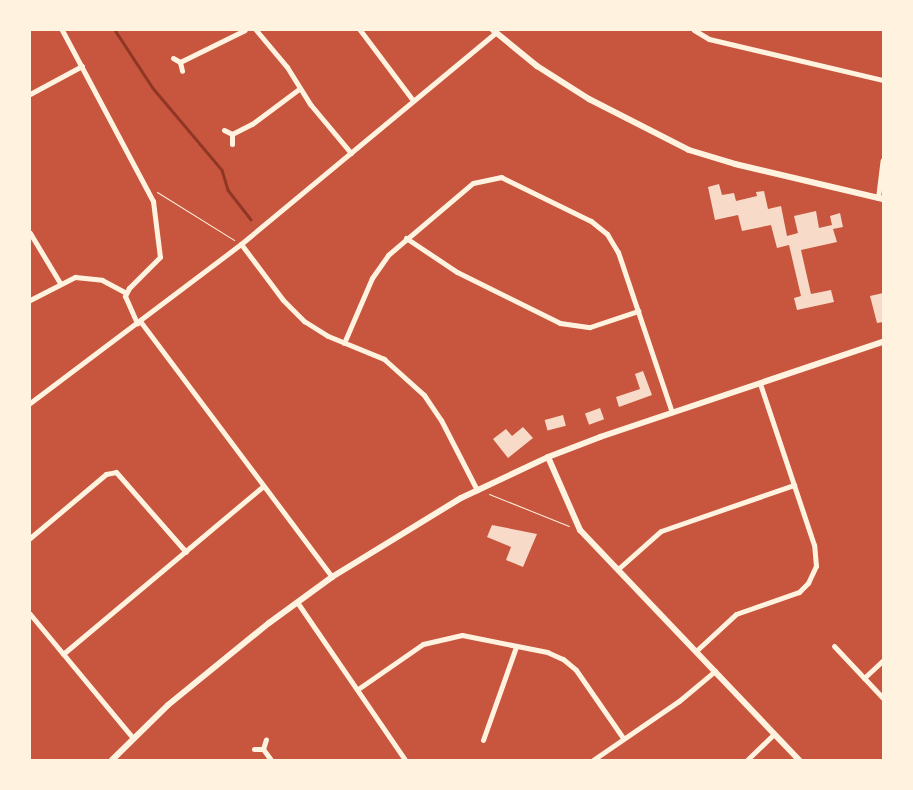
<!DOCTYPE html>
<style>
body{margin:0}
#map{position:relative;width:913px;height:790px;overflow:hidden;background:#c8553d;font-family:Inter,sans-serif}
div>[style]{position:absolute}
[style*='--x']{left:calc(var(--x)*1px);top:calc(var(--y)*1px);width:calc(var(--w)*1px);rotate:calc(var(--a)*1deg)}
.stream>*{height:2.5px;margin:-1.25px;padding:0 1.25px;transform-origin:1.25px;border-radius:1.25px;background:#8f3625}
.building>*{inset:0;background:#f7dbc8;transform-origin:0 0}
.path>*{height:1px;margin:-0.5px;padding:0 0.5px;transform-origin:0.5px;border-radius:0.5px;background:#fff3e0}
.minor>*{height:5px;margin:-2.5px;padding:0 2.5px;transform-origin:2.5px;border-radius:2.5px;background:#fff3e0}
.tertiary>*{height:6px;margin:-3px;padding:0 3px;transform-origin:3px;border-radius:3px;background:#fff3e0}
span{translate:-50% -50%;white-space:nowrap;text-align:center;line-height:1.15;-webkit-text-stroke:4px #fff3e0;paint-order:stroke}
.frame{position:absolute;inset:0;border:31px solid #fff3e0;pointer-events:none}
</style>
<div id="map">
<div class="stream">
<i style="--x:115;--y:30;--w:69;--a:56.8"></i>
<i style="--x:153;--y:88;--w:107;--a:49.9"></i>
<i style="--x:222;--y:170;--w:21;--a:73"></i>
<i style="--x:228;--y:190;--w:37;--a:52"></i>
</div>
<div class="building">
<i style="clip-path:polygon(719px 184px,722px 195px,734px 193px,736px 201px,757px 196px,756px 192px,764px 191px,768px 209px,781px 206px,787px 236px,798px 233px,794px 216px,816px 211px,819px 228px,832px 225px,830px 216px,840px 213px,843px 227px,833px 229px,837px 242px,801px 250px,811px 294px,831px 290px,834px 302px,797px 310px,794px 298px,801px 296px,789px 245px,777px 248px,771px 225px,742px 231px,738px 215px,715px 220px,708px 187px)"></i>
<i style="clip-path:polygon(883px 293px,883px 322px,877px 323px,870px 296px)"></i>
<i style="clip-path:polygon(643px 371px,652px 395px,619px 407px,616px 397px,640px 389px,635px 374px)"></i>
<i style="left:600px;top:408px;width:12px;height:16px;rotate:70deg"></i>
<i style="left:563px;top:415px;width:11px;height:19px;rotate:75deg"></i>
<i style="clip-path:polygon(523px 427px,533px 438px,508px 458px,493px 439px,506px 429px,512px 436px)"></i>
<i style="clip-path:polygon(492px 525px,537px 534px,523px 567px,506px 560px,511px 547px,487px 537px)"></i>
</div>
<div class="path">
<i style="--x:157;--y:192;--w:91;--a:31.9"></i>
<i style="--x:489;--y:494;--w:86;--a:21.8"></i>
</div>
<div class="minor">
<i style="--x:62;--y:30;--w:194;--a:62"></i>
<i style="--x:153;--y:201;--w:56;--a:82.9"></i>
<i style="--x:160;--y:257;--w:44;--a:135"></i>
<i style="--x:129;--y:288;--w:9;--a:117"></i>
<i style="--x:125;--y:296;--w:30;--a:66"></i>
<i style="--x:256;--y:30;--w:48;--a:50"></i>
<i style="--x:287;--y:67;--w:44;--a:58.1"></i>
<i style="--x:310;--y:104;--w:64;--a:50.1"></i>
<i style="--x:360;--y:30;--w:86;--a:53"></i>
<i style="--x:694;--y:30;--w:17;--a:31"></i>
<i style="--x:709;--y:39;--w:179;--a:13.3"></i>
<i style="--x:173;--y:58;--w:8;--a:30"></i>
<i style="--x:180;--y:62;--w:9;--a:77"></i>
<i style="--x:180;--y:62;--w:72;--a:-26.2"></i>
<i style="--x:30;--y:94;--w:59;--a:-28.3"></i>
<i style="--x:224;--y:130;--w:9;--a:27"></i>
<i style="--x:232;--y:134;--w:10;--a:90"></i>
<i style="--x:232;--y:134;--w:22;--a:-27"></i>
<i style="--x:252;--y:124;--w:59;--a:-36.7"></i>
<i style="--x:878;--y:198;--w:38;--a:-83"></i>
<i style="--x:30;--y:233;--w:58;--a:59"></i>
<i style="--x:406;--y:238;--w:61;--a:33.7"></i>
<i style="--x:457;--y:272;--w:115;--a:26.3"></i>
<i style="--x:560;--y:323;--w:30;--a:8"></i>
<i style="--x:590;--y:327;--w:51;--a:-18.4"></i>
<i style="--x:241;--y:244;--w:70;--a:53.1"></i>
<i style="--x:283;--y:300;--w:30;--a:45"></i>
<i style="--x:304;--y:321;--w:28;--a:32"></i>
<i style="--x:328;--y:336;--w:61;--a:22.3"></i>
<i style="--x:384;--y:359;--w:54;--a:42"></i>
<i style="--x:424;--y:395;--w:30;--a:56"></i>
<i style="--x:441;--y:420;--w:79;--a:62.8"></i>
<i style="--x:30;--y:300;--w:51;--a:-27.1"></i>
<i style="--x:75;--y:277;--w:27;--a:6"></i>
<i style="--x:102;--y:280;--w:27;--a:28"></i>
<i style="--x:140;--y:321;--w:320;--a:53.1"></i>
<i style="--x:344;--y:343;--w:71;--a:-66.7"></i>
<i style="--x:372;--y:278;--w:28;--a:-55"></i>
<i style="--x:388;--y:255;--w:111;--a:-40.3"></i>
<i style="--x:473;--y:183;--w:29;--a:-12"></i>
<i style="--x:501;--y:177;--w:100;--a:26.1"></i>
<i style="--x:591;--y:221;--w:21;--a:39"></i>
<i style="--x:607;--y:234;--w:21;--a:59"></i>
<i style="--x:618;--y:252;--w:169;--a:71.4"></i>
<i style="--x:30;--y:403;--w:264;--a:-37"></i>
<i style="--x:241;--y:244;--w:330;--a:-39.7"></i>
<i style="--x:30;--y:538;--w:99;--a:-40.1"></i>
<i style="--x:106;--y:474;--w:10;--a:-11"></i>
<i style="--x:116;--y:472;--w:106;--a:48.8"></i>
<i style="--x:618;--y:569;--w:57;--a:-41.5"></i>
<i style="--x:661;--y:531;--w:141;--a:-19.1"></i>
<i style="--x:297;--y:602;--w:191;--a:55.6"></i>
<i style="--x:30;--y:614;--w:161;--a:50.3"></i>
<i style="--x:834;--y:646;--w:71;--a:46.7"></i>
<i style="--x:696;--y:651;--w:54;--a:-42.8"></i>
<i style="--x:736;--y:614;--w:67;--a:-19.2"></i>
<i style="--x:799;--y:592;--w:13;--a:-45"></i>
<i style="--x:808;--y:583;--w:19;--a:-65"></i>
<i style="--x:816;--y:566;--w:21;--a:-95"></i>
<i style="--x:814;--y:545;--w:170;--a:-108.5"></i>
<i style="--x:63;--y:654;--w:261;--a:-40"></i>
<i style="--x:864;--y:678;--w:26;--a:-43"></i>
<i style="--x:358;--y:689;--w:79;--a:-34.7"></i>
<i style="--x:423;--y:644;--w:40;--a:-13"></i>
<i style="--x:462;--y:635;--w:87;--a:11.3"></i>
<i style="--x:547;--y:652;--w:17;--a:24"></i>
<i style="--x:563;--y:659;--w:17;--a:40"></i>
<i style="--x:576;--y:670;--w:83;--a:55.3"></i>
<i style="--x:483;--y:740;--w:99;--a:-70.5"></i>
<i style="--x:254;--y:749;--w:9;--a:0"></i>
<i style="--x:263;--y:749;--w:10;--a:-73"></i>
<i style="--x:263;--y:749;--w:14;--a:54"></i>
<i style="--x:593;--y:760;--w:104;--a:-34.5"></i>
<i style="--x:679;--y:701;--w:47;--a:-39.8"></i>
<i style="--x:747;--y:760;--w:37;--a:-44"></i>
</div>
<div class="tertiary">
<i style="--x:493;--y:30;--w:57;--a:39.3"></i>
<i style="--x:537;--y:66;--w:62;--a:32.4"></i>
<i style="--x:589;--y:99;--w:112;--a:27"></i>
<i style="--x:689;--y:150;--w:48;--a:16.9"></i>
<i style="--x:735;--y:164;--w:152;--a:13.3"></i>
<i style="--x:548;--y:457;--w:80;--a:66.3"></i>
<i style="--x:580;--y:530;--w:318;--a:46.4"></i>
<i style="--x:112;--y:760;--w:78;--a:-44.5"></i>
<i style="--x:168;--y:705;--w:130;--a:-39.1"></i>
<i style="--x:269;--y:623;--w:78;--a:-36.1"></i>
<i style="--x:332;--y:577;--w:151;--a:-31.5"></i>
<i style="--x:461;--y:498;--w:96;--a:-25.2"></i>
<i style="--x:548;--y:457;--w:56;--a:-21"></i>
<i style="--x:600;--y:437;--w:299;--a:-18.6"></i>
</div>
<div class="frame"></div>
</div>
